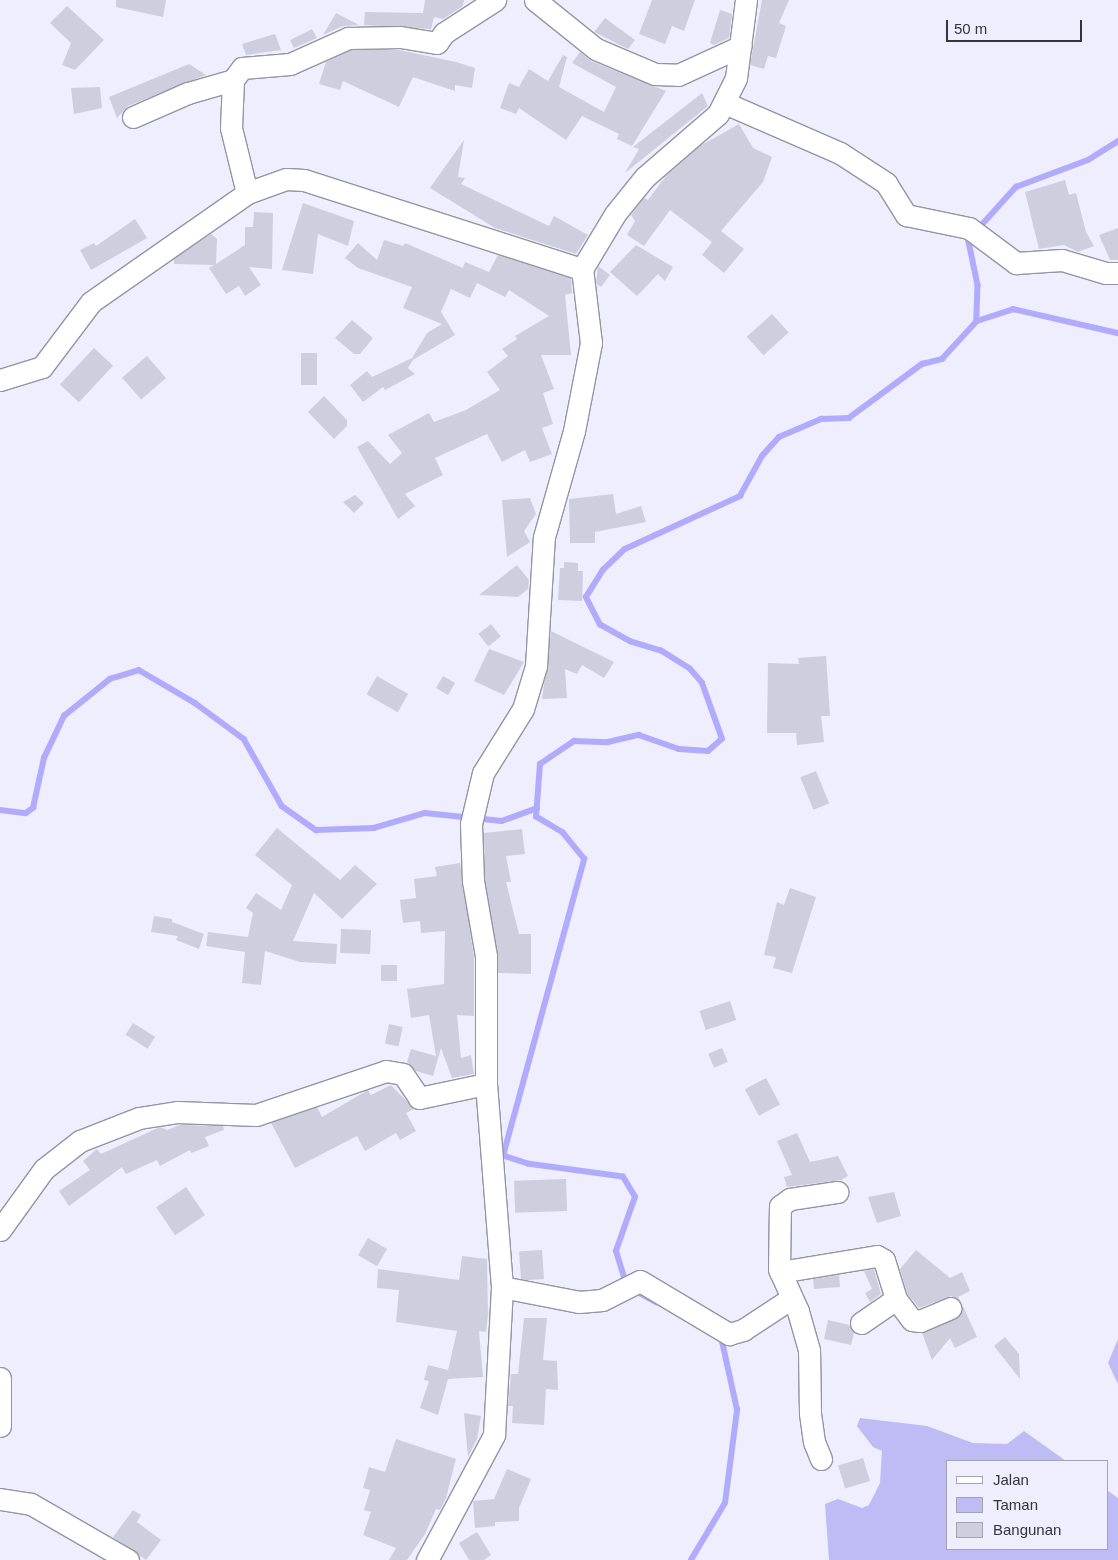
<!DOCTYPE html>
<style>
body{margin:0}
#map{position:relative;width:1118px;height:1560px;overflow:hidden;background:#eeeefe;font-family:Arial,sans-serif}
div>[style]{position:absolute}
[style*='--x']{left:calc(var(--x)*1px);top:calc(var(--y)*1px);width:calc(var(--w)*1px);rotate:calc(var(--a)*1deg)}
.green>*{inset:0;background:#bebbf5}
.stream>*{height:5.5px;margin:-2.75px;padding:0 2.75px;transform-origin:2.75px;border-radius:2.75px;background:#b1abfc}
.building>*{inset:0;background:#cfcede;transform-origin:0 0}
.roads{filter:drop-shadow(1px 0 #9594a3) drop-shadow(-1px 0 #9594a3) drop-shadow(0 1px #9594a3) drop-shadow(0 -1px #9594a3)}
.minor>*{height:21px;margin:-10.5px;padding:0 10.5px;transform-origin:10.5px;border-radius:10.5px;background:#fff}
span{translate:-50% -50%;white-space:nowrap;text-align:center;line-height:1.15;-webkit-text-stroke:4px #eeeefe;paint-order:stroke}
.legend{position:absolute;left:946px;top:1460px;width:162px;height:90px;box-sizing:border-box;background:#eeeefe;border:1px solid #a4a4b0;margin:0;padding:6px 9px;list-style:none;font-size:15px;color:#34343a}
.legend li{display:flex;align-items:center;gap:10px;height:25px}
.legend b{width:25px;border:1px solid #a4a4b0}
.scale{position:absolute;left:946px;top:20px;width:136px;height:22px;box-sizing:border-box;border:2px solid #34343a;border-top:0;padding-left:6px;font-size:15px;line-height:18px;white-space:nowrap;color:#34343a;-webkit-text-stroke:4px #eeeefe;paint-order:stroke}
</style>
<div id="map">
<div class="green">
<i style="clip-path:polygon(1118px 1339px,1118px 1384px,1108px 1363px)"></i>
<i style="clip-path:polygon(860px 1418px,927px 1426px,973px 1443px,1007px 1444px,1024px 1431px,1066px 1461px,947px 1461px,947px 1549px,1107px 1549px,1107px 1490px,1118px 1498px,1118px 1560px,829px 1560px,825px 1504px,838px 1499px,862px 1508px,869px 1505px,880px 1483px,882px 1451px,873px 1447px,857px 1426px)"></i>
</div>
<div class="stream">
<i style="--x:978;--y:229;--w:57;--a:-47.9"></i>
<i style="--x:1016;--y:187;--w:77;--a:-20.6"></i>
<i style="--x:1088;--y:160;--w:36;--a:-32"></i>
<i style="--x:973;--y:237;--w:6;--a:129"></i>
<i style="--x:969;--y:242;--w:44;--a:78.2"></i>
<i style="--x:978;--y:285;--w:36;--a:92"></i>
<i style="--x:0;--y:810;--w:26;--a:7"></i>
<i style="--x:26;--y:813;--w:9;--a:-36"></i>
<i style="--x:33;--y:808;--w:51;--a:-77.6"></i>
<i style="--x:44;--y:758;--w:47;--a:-64.5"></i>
<i style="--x:64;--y:716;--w:59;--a:-38.8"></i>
<i style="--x:110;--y:679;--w:30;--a:-17"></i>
<i style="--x:139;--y:670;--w:65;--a:30.5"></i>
<i style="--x:195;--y:703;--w:61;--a:36.3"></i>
<i style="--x:244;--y:739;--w:77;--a:60.4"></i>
<i style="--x:282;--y:806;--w:42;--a:35.2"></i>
<i style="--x:316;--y:830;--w:58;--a:-2"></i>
<i style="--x:374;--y:828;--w:53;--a:-16.4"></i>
<i style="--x:425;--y:813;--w:77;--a:5.9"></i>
<i style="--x:502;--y:821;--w:37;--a:-20"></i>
<i style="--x:626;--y:1284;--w:34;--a:-107"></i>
<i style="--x:616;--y:1251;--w:57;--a:-70.6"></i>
<i style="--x:635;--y:1197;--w:23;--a:-121"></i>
<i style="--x:623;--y:1177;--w:96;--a:-172.2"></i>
<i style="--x:528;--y:1164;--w:26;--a:-162"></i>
<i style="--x:503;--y:1156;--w:308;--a:-74.7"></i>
<i style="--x:584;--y:859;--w:33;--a:-129"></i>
<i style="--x:563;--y:833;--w:31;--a:-149"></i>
<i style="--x:536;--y:817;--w:53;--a:-85.7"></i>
<i style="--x:540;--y:764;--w:41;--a:-34.1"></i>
<i style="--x:574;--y:741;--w:34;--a:2"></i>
<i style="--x:608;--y:742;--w:32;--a:-13"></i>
<i style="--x:639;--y:735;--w:42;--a:19.3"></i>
<i style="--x:679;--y:749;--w:29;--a:4"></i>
<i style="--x:708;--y:751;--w:18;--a:-41"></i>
<i style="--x:722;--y:739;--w:59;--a:-109.7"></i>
<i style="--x:702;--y:683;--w:18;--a:-131"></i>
<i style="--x:690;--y:669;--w:34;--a:-148"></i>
<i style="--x:661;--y:651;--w:31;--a:-163"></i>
<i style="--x:631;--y:642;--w:35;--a:-151"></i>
<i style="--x:600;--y:625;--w:31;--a:-117"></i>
<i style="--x:586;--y:597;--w:32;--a:-58"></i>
<i style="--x:603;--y:570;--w:30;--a:-44"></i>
<i style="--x:625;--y:549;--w:127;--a:-24.7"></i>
<i style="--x:740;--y:496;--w:46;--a:-61.2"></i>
<i style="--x:762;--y:456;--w:25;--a:-48"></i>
<i style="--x:779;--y:437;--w:46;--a:-23.2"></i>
<i style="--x:821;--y:419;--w:28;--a:-2"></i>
<i style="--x:849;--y:418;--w:91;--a:-36.5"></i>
<i style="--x:922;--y:364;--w:21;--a:-14"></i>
<i style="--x:942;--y:359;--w:52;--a:-47.4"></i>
<i style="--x:977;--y:321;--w:38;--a:-18"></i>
<i style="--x:1013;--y:309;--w:108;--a:12.9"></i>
<i style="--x:638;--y:1292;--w:21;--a:29"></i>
<i style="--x:691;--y:1560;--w:66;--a:-59.2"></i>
<i style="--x:725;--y:1503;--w:94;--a:-82.6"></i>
<i style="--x:737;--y:1410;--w:75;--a:-102.4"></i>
</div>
<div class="building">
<i style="clip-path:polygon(116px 0,166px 0,163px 17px,116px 7px)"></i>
<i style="clip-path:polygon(425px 0,464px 0,463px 6px,443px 19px,434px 17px,431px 29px,364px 25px,365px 12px,423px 13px)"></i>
<i style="clip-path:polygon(652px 0,695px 0,684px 31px,672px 26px,665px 44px,639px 34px)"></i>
<i style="clip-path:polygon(762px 0,789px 0,779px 23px,786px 26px,776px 58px,768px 56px,764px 69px,750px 65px)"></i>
<i style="clip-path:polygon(67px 6px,104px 40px,75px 70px,62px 65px,71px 43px,50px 23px)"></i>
<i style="clip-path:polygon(720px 10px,732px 14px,729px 38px,714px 45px,710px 43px)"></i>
<i style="clip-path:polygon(336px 13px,340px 15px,359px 25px,343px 26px,323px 35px)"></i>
<i style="clip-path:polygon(605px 18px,635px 40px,628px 49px,594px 32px)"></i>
<i style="clip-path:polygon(312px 29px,317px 38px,294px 48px,290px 40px)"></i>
<i style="clip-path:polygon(275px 34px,281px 50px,246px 55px,242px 44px)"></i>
<i style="clip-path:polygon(351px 50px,399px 50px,456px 62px,475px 68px,472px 88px,455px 85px,455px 91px,413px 77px,399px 107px,343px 81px,340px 90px,319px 84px,326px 62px)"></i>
<i style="clip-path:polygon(580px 52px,591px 61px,666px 91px,632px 146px,617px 139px,619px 134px,582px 116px,566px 140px,519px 108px,516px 114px,500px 108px,509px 83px,519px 87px,529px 69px,548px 81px,563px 55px,567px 57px,559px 87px,604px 112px,616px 87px,572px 63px)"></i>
<i style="clip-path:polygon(189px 64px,206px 75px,128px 106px,117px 118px,109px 97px)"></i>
<i style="clip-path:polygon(100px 87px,102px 108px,74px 114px,71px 88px)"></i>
<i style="clip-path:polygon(702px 93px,708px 106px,625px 173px,639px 149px,633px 147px)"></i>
<i style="clip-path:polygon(739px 124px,753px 148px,772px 157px,763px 182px,721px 231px,744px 249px,724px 273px,702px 255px,712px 242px,670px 210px,644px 246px,627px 235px,635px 221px,631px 215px,644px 198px,648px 200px,666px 176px,700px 146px)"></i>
<i style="clip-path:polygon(464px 140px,458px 177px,465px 178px,461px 184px,549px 226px,554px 216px,588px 235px,576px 254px,495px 228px,430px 188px)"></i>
<i style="clip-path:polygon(1065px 180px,1069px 195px,1076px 193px,1086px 232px,1094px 246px,1078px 252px,1064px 245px,1039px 249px,1025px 192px)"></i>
<i style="clip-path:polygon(303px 203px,354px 221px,348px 246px,318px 234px,313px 274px,282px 270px)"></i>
<i style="clip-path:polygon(254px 212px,273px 213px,272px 269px,249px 267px,261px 285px,245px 296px,239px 286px,226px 294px,209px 268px,214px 265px,174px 264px,174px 259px,211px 234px,217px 239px,216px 264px,245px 245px,245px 227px,253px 227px)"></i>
<i style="clip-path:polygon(135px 219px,147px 238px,91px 270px,80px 250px,94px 243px,96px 246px)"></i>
<i style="clip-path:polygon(1118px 228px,1118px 260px,1110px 260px,1099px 235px)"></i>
<i style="clip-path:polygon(384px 240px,403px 246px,405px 243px,463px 268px,465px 262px,489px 272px,498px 255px,571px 278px,572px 293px,565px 295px,571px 355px,541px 355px,554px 389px,543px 393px,553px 424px,542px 428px,552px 454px,530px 462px,525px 450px,502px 462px,487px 434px,435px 458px,443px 475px,405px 494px,415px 506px,398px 519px,357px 447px,368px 441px,390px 464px,402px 453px,388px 435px,429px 413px,434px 422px,466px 410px,500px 390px,487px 372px,508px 356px,502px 349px,517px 339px,515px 336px,549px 316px,509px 290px,505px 297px,477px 283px,470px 298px,451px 289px,441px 312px,455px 335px,413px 360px,408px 368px,415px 374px,385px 390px,383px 387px,363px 402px,350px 385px,367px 371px,372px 377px,412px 358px,427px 333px,442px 324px,403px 308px,412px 287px,358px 268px,345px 258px,358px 243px,377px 260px)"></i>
<i style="clip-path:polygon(636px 245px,673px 267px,665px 281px,658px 274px,637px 296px,610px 272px)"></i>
<i style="clip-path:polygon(598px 266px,610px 275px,601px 287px,596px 284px)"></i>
<i style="left:772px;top:314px;width:25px;height:34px;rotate:48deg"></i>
<i style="clip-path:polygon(352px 320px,373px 338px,360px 354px,354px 354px,335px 338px)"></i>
<i style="left:94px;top:348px;width:26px;height:50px;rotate:43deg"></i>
<i style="left:301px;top:353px;width:16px;height:32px"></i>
<i style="left:147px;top:356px;width:29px;height:33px;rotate:49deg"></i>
<i style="clip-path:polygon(324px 396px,347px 420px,347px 426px,334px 439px,308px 412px)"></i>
<i style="clip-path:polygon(613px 494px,616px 514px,641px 506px,646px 522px,595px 532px,595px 543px,570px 543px,569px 499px)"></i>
<i style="clip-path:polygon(355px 495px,364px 503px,354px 513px,343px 502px)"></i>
<i style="clip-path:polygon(530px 498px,536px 514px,524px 531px,530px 542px,507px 557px,502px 500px)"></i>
<i style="clip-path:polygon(564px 562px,578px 563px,578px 571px,583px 571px,582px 601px,558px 600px,560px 568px,564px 568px)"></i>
<i style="clip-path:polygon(517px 565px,529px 580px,528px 589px,518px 597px,479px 595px)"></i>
<i style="left:491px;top:624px;width:16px;height:16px;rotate:52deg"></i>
<i style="clip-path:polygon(551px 631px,614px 662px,604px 678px,582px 665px,577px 674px,565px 669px,567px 698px,542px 699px)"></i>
<i style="clip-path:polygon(489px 649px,524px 662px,504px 695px,474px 681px)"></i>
<i style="clip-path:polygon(826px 656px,830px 716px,821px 716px,824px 742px,797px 745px,796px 733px,767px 733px,768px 663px,799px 664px,798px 658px)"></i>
<i style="left:377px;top:676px;width:36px;height:21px;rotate:30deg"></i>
<i style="left:443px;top:676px;width:14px;height:14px;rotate:30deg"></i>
<i style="left:816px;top:771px;width:35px;height:17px;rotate:68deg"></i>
<i style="clip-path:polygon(277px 828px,340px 880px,355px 865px,377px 884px,342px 919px,314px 893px,293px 941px,337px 944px,336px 964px,300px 962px,265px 951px,261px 985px,242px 983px,245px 952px,206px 946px,208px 932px,248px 937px,253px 913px,246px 908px,256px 893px,281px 910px,292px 885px,255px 855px)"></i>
<i style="clip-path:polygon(522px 829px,525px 854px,506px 856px,511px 882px,506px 882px,519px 934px,531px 934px,531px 974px,498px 973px,485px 880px,484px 833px)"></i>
<i style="clip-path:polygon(460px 863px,474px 957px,474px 1016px,457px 1015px,461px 1058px,471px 1055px,474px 1074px,452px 1078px,441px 1048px,433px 1076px,416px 1071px,407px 1062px,411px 1049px,436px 1056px,429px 1015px,411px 1018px,407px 989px,444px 984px,445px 931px,421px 933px,420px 921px,403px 923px,400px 900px,416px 898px,414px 879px,437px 876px,435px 867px)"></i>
<i style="clip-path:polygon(790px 888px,816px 897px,792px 973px,773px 968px,776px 957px,764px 955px,777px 902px,784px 905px)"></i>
<i style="clip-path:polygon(154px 916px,172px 919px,172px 922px,204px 934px,199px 949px,176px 940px,178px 936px,151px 932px)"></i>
<i style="left:341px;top:929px;width:30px;height:24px;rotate:2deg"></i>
<i style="left:381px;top:965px;width:16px;height:16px"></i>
<i style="left:730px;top:1001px;width:20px;height:32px;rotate:72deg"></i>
<i style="left:133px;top:1023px;width:26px;height:14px;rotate:32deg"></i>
<i style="left:389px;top:1024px;width:14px;height:20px;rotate:12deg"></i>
<i style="left:722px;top:1048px;width:15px;height:15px;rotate:67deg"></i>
<i style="left:766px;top:1078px;width:30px;height:24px;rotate:62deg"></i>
<i style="clip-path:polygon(391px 1085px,414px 1109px,406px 1113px,416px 1131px,400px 1140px,396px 1133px,365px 1151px,357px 1136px,295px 1168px,271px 1123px,317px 1107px,322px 1117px,368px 1090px,371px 1095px)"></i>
<i style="clip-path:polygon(180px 1125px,223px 1126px,224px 1130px,205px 1137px,209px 1146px,191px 1153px,190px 1150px,160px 1166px,157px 1160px,126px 1174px,122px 1167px,69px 1206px,59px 1191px,90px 1170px,83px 1161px,97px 1149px,101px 1154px,160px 1127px,167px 1130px)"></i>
<i style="clip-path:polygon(797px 1133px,810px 1162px,838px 1156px,848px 1176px,841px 1180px,787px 1187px,784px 1177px,792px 1175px,777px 1141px)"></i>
<i style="left:566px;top:1179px;width:32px;height:52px;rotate:88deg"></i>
<i style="left:186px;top:1187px;width:34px;height:36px;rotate:56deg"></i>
<i style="clip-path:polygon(894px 1192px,901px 1216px,877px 1223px,868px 1197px)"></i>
<i style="left:368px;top:1238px;width:22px;height:20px;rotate:30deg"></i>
<i style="left:542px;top:1250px;width:29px;height:23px;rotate:86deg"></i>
<i style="clip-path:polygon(916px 1250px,950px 1278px,962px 1272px,970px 1291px,958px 1297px,961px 1302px,951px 1296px,919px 1308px,907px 1293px,900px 1269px)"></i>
<i style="clip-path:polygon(462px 1256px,487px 1259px,488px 1315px,486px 1332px,479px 1331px,483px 1377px,448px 1379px,438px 1415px,420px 1408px,429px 1381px,424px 1380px,428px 1365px,448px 1370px,457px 1331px,396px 1322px,399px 1290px,377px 1288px,378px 1269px,459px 1280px)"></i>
<i style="clip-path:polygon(874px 1269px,881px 1294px,870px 1302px,865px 1293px,872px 1289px,864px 1271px)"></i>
<i style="clip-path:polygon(839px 1275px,840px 1287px,814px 1289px,813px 1279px)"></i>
<i style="clip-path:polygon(962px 1304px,977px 1337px,955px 1348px,950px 1338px,932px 1360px,922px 1333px,955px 1319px)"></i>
<i style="clip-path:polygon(524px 1318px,547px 1318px,543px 1360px,557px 1361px,558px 1390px,546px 1389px,544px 1425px,512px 1423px,513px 1406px,508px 1406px,511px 1374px,518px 1374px)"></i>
<i style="clip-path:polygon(828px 1320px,849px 1325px,854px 1333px,851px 1345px,824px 1339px)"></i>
<i style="clip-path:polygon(1005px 1337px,1019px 1354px,1020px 1379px,994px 1346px)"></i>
<i style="clip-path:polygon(464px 1413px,481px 1416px,477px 1439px,468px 1457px)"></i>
<i style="clip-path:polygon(396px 1439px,456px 1459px,446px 1498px,440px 1510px,436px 1509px,425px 1534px,407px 1560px,389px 1560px,396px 1548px,363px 1535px,371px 1512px,364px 1510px,370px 1490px,363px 1488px,369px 1467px,385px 1472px)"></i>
<i style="left:863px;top:1458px;width:24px;height:26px;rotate:73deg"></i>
<i style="clip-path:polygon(507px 1469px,531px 1479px,519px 1508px,519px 1521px,495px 1522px,495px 1526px,475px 1528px,473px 1501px,494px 1499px)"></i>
<i style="clip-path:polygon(133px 1510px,141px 1515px,137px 1522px,161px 1540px,146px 1560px,113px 1537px)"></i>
<i style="clip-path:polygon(477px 1532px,491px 1555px,484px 1560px,469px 1560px,459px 1543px)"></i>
</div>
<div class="roads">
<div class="minor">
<i style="--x:535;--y:0;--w:78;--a:38.8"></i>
<i style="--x:596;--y:49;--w:64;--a:23"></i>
<i style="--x:655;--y:74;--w:23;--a:2"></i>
<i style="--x:678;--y:75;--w:69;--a:-24.7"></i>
<i style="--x:725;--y:103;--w:125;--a:23.5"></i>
<i style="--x:840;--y:153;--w:55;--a:33.1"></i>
<i style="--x:886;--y:183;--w:38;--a:58"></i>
<i style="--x:906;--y:215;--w:64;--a:11.7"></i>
<i style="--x:969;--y:228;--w:59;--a:36.7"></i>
<i style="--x:1016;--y:263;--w:46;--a:-3.7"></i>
<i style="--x:1062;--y:260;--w:46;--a:16.5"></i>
<i style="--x:1106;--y:273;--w:12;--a:0"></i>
<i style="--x:133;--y:117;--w:60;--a:-23.6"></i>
<i style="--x:188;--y:93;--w:47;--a:-16.1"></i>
<i style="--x:247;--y:193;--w:67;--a:-103.8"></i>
<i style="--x:231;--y:128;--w:48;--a:-87.6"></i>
<i style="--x:233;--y:80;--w:15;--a:-53"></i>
<i style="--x:242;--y:68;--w:48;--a:-4.8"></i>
<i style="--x:290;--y:64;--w:64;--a:-24.1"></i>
<i style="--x:348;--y:38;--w:52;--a:-1.1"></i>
<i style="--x:400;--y:37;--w:37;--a:9"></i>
<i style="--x:437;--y:43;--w:12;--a:-55"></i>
<i style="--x:444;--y:33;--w:61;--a:-32.9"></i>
<i style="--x:0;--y:380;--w:44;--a:-17.2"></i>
<i style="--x:42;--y:367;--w:81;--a:-53"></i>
<i style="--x:91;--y:302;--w:190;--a:-34.9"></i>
<i style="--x:247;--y:193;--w:41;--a:-19.7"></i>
<i style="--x:286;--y:179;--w:18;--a:3"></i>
<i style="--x:304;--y:180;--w:292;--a:17.8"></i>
<i style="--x:0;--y:1230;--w:75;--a:-54.2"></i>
<i style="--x:44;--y:1169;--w:46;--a:-37.9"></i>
<i style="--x:80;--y:1141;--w:63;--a:-21.3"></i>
<i style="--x:139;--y:1118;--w:38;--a:-9"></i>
<i style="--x:177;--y:1112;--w:79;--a:2.2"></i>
<i style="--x:256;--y:1115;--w:137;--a:-18.7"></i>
<i style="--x:386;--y:1071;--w:17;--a:10"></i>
<i style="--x:403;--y:1074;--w:29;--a:56"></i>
<i style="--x:419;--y:1098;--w:68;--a:-11.8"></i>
<i style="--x:780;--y:1272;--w:98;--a:-9.4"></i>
<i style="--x:877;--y:1256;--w:8;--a:30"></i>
<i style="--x:884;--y:1260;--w:41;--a:72.9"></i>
<i style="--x:896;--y:1299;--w:26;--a:53"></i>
<i style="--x:912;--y:1320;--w:8;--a:7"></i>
<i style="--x:920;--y:1321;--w:33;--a:-23"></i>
<i style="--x:502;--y:1287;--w:78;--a:11"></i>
<i style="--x:579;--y:1302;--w:23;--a:-5"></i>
<i style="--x:602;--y:1300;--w:42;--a:-26.6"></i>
<i style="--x:640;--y:1281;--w:104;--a:30.8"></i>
<i style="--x:729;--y:1334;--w:15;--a:-16"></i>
<i style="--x:743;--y:1330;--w:56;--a:-33.4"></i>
<i style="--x:861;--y:1323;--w:42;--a:-34.4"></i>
<i style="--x:0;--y:1378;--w:48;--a:90"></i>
<i style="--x:821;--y:1459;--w:18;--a:-112"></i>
<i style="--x:814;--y:1442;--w:30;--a:-98"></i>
<i style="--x:810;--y:1412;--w:62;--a:-90.9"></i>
<i style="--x:809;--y:1350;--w:41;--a:-105.8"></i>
<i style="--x:798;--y:1311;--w:46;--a:-114.3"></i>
<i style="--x:779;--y:1269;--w:63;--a:-89.1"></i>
<i style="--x:780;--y:1206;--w:12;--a:-35"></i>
<i style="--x:790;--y:1199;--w:48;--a:-8.5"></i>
<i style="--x:0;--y:1499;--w:31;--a:9"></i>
<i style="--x:31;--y:1504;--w:112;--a:30"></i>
<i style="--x:427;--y:1560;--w:142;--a:-61.8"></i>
<i style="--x:494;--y:1435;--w:148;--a:-86.9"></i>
<i style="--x:502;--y:1287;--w:204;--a:-94.5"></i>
<i style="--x:486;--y:1084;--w:128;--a:-90"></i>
<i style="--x:486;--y:956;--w:76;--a:-99.8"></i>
<i style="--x:473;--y:881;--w:57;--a:-92"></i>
<i style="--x:471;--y:824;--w:52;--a:-76.8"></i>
<i style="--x:483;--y:773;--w:75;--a:-58"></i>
<i style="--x:523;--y:709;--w:45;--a:-73.2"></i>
<i style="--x:536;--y:666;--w:129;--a:-86.5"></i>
<i style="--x:544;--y:537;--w:110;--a:-74.2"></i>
<i style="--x:574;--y:431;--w:90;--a:-79.1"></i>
<i style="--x:591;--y:343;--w:75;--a:-96.9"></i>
<i style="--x:582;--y:269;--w:64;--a:-59"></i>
<i style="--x:615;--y:214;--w:48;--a:-51"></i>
<i style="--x:645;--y:177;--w:96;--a:-40.8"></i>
<i style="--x:718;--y:114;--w:40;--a:-63.4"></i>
<i style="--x:736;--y:78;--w:79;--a:-82.7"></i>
</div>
</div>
<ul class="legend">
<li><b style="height:6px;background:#fff"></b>Jalan</li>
<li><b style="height:14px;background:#bebbf5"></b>Taman</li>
<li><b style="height:14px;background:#cfcede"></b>Bangunan</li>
</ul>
<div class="scale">50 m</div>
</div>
